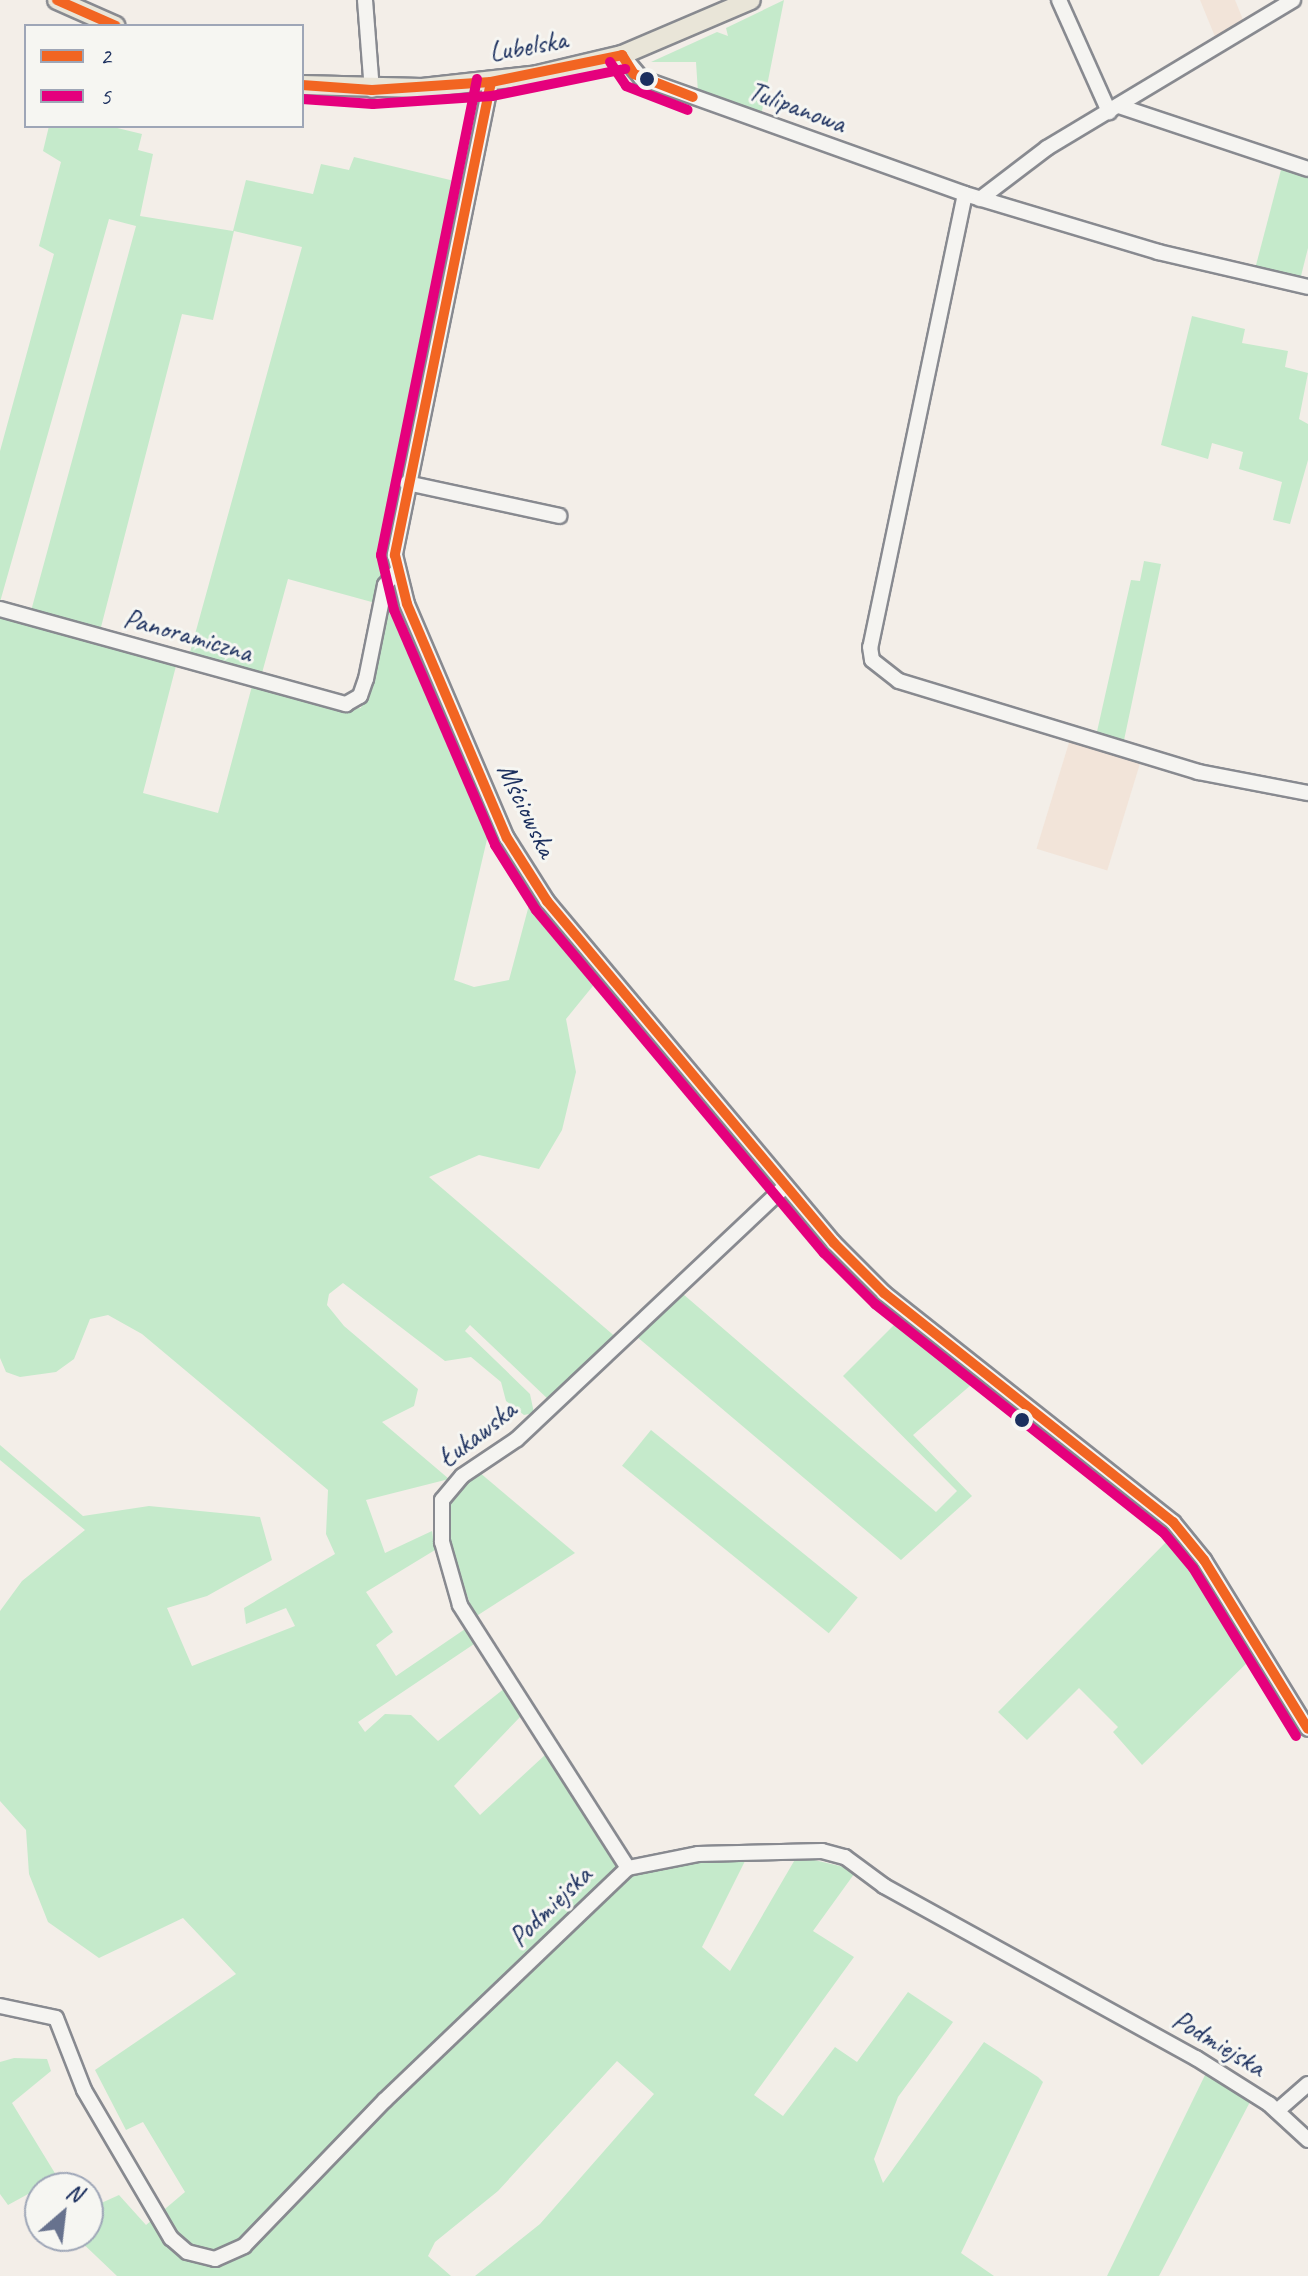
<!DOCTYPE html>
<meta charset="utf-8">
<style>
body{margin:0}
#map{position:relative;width:1308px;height:2276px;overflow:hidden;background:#f3eee8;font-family:Caveat,sans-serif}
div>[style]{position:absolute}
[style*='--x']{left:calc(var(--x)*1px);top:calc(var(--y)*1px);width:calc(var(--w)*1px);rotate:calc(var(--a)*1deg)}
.built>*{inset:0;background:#f2e4d9;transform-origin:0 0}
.green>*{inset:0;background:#c5eacb;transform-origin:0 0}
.roads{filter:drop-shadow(2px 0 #888a90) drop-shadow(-2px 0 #888a90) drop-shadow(0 2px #888a90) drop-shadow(0 -2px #888a90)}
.minor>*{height:14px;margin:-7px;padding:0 7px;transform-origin:7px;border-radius:7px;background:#f5f4f1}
.major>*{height:18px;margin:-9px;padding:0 9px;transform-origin:9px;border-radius:9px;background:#e9e5d8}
.bus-1>*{height:10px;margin:-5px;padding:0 5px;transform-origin:5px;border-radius:5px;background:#f26522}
.bus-2>*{height:10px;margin:-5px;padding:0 5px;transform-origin:5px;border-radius:5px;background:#e5007d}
.dots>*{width:22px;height:22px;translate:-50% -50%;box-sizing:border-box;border:4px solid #f6f6f2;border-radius:50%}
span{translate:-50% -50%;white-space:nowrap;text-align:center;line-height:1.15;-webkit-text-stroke:6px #f6f6f2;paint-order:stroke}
.street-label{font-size:28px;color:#1b2f5e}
.legend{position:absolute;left:24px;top:24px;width:280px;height:104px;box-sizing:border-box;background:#f6f6f2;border:2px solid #9ea6b7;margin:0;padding:10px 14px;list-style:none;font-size:24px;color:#1b2f5e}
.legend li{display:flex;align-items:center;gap:16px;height:40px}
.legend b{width:40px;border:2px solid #9ea6b7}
.north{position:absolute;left:24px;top:2172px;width:80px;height:80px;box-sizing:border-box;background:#f6f6f2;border:2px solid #9ea6b7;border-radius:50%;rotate:28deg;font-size:22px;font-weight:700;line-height:32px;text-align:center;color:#1b2f5e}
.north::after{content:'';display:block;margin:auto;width:28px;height:36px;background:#67728e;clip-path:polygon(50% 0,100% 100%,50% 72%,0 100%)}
</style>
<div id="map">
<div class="built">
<i style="clip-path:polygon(1200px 0,1235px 0,1246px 27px,1218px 44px)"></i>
<i style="left:1071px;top:736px;width:74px;height:118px;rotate:17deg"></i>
</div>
<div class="green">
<i style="clip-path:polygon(784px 0,761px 116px,698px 93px,696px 62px,651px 62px,717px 32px,728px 36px,726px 28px)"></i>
<i style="clip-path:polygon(49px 126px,109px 126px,142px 134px,138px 150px,153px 154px,140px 216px,233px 231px,246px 180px,313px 194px,321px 164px,349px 170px,354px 157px,467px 184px,379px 604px,288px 579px,262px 673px,189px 656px,302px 247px,234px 231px,213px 320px,182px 314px,100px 631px,31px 611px,136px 226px,109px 219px,0 602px,0 451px,54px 254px,39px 246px,61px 162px,43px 151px)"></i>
<i style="clip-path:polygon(1282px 166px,1308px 174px,1308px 248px,1300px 280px,1255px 269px)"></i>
<i style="clip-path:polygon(1192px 316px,1245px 329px,1242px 343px,1288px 351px,1285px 367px,1308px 373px,1299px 419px,1308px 424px,1308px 460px,1290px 524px,1273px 520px,1282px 482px,1239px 469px,1243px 452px,1212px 443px,1208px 459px,1161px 445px)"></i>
<i style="clip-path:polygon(1144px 561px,1161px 564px,1123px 745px,1096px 736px,1131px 580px,1140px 581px)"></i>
<i style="clip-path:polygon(395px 588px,492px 818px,454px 980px,474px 987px,509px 980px,533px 890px,601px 976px,566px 1019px,576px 1072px,562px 1130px,539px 1169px,479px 1155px,429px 1177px,618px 1339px,551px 1402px,470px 1325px,465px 1331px,530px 1394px,534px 1413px,524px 1415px,506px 1401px,501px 1382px,471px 1357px,445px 1361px,343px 1283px,329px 1294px,327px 1305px,344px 1326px,418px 1389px,414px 1406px,382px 1422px,449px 1479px,366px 1500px,385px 1553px,432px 1531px,435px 1550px,366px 1592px,393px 1632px,376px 1645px,396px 1676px,468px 1627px,477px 1642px,358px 1722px,365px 1732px,385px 1714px,411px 1715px,438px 1741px,505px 1688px,521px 1716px,454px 1786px,480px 1815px,545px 1755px,598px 1831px,620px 1875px,726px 1855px,746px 1859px,702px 1947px,730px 1971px,797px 1856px,857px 1870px,813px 1931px,854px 1957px,754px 2095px,783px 2116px,835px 2047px,857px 2062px,908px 1992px,953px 2022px,898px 2097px,874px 2159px,883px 2183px,984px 2042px,1038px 2077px,1043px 2082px,961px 2253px,994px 2276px,475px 2276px,540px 2224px,654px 2094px,617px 2061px,498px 2191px,435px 2242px,428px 2256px,451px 2276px,117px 2276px,75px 2236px,88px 2236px,88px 2209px,119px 2195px,146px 2225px,185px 2192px,143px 2122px,126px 2130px,95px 2070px,236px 1974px,183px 1918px,99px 1958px,48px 1922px,29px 1874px,26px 1830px,0 1801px,0 1611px,22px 1581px,85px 1530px,0 1460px,0 1445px,83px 1516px,149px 1506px,260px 1517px,272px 1560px,207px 1596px,167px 1608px,192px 1666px,295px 1626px,286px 1608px,246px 1624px,244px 1608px,335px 1554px,326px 1534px,328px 1490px,142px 1334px,108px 1315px,90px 1319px,74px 1359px,56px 1372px,20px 1377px,6px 1372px,0 1358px,0 615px,176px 666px,143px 793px,218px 813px,252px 686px,333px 709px,361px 708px,386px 599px)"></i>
<i style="clip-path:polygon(683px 1294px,936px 1512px,957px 1491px,843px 1376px,902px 1317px,979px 1378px,913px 1435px,972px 1496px,901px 1560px,636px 1336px)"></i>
<i style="left:651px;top:1430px;width:266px;height:46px;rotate:39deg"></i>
<i style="clip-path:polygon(479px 1472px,575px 1553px,475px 1617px,447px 1541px,446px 1507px,461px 1484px)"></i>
<i style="clip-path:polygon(1170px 1538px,1196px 1565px,1251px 1659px,1142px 1765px,1113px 1732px,1118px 1727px,1079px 1688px,1027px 1740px,998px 1712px)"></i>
<i style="clip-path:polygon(14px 2058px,47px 2059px,51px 2071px,12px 2103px,64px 2188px,41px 2187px,8px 2205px,0 2194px,0 2062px)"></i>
<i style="clip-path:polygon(1207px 2071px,1251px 2100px,1159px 2276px,1107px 2276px)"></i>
</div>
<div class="roads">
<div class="minor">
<i style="--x:365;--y:0;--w:90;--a:85.6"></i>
<i style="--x:1059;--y:0;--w:123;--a:65.9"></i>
<i style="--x:622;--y:55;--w:30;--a:50"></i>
<i style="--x:641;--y:78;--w:344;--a:19.7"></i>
<i style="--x:965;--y:194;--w:202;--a:16.7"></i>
<i style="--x:1158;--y:252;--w:154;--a:13.1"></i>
<i style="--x:491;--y:82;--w:483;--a:101.5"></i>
<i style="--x:395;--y:555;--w:50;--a:76.2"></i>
<i style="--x:407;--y:604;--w:254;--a:66.9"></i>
<i style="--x:507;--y:838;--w:75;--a:57.6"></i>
<i style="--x:547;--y:901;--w:446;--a:50"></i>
<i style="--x:834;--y:1243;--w:71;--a:45"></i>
<i style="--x:884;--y:1293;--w:369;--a:38.4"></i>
<i style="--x:1173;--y:1522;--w:49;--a:50.8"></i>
<i style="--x:1204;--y:1560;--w:198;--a:58.4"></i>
<i style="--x:1119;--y:106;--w:199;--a:18.4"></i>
<i style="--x:965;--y:194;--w:463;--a:101.8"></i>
<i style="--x:870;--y:647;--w:13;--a:81"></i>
<i style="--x:872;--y:660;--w:34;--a:38"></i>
<i style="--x:899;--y:681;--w:313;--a:16.9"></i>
<i style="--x:1198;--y:772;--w:112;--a:10.8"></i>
<i style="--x:980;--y:199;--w:84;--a:-37.3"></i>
<i style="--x:1047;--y:148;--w:287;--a:-31"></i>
<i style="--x:407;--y:483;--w:156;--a:12.2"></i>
<i style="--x:0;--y:609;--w:359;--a:15.4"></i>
<i style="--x:346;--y:704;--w:16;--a:-30"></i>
<i style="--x:360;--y:696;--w:18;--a:-71"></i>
<i style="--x:366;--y:679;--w:96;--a:-78.6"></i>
<i style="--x:385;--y:585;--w:18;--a:-49"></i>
<i style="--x:628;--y:1868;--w:312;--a:-122.6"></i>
<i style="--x:460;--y:1605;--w:66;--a:-105.9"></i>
<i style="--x:442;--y:1542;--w:42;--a:-90"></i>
<i style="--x:442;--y:1500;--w:31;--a:-50"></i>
<i style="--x:462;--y:1476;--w:66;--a:-33.9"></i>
<i style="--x:517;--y:1439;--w:366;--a:-43.3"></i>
<i style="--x:0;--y:2006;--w:57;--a:12.1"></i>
<i style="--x:56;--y:2018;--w:77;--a:68.7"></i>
<i style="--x:84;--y:2090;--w:172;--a:59.6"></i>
<i style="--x:171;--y:2238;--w:21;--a:41"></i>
<i style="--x:187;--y:2252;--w:29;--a:14"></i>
<i style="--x:215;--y:2259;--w:32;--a:-24"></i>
<i style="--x:244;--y:2246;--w:203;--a:-46"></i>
<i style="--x:385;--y:2100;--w:336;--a:-43.7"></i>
<i style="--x:628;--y:1868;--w:71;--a:-11.3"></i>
<i style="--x:698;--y:1854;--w:124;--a:-1.4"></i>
<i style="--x:822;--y:1851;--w:24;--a:15"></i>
<i style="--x:845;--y:1857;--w:49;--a:36.6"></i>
<i style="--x:884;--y:1886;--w:356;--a:28.9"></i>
<i style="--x:1196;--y:2058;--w:86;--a:32.2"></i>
<i style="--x:1269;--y:2104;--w:53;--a:42.7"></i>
<i style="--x:1277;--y:2111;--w:41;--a:-41.1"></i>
</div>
<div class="major">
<i style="--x:57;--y:0;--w:64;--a:23.8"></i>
<i style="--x:302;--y:85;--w:120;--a:1.4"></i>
<i style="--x:422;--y:88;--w:116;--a:-6.4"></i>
<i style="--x:537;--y:75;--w:87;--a:-13.2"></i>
<i style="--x:622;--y:55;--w:140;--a:-23.1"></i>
</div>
</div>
<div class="bus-1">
<i style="--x:57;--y:0;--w:64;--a:23.8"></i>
<i style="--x:622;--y:55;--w:22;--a:58"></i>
<i style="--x:634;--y:74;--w:63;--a:21.3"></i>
<i style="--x:491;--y:82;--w:483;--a:101.5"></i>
<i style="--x:395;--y:555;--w:50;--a:76.2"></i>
<i style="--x:407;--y:604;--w:254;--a:66.9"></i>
<i style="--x:507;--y:838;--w:75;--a:57.6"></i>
<i style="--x:547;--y:901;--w:446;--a:50"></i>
<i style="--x:834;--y:1243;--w:71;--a:45"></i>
<i style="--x:884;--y:1293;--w:369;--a:38.4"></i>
<i style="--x:1173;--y:1522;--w:49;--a:50.8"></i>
<i style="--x:1204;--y:1560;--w:198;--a:58.4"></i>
<i style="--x:302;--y:85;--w:70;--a:4.1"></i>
<i style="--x:372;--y:90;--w:119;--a:-3.8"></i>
<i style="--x:491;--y:82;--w:134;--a:-11.6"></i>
</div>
<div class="bus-2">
<i style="--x:610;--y:62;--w:29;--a:56"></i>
<i style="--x:626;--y:86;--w:66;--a:21.2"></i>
<i style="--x:477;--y:79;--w:486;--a:101.4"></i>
<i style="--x:381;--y:555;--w:57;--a:76.7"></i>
<i style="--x:394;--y:610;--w:256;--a:66.7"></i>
<i style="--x:495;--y:845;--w:77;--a:57.8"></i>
<i style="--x:536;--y:910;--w:448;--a:50"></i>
<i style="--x:824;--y:1253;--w:72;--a:45"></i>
<i style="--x:875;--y:1304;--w:367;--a:38.4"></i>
<i style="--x:1163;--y:1532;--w:47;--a:50.2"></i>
<i style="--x:1193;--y:1568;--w:197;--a:58.5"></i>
<i style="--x:302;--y:99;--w:71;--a:4"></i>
<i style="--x:373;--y:104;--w:119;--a:-3.8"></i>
<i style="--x:492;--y:96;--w:136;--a:-11.5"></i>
</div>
<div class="dots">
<i style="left:647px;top:79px;background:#1b2f5e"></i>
<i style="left:1022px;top:1420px;background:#1b2f5e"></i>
</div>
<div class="street-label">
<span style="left:528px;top:46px;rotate:-10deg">Lubelska</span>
<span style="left:797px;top:107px;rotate:20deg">Tulipanowa</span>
<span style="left:188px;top:635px;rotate:16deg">Panoramiczna</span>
<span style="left:527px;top:810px;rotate:64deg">Mściowska</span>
<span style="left:477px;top:1434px;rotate:-38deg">Łukawska</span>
<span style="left:550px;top:1906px;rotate:-44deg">Podmiejska</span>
<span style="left:1219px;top:2043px;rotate:31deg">Podmiejska</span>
</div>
<ul class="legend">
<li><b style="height:10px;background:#f26522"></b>2</li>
<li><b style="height:10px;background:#e5007d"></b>5</li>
</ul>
<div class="north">N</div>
</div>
